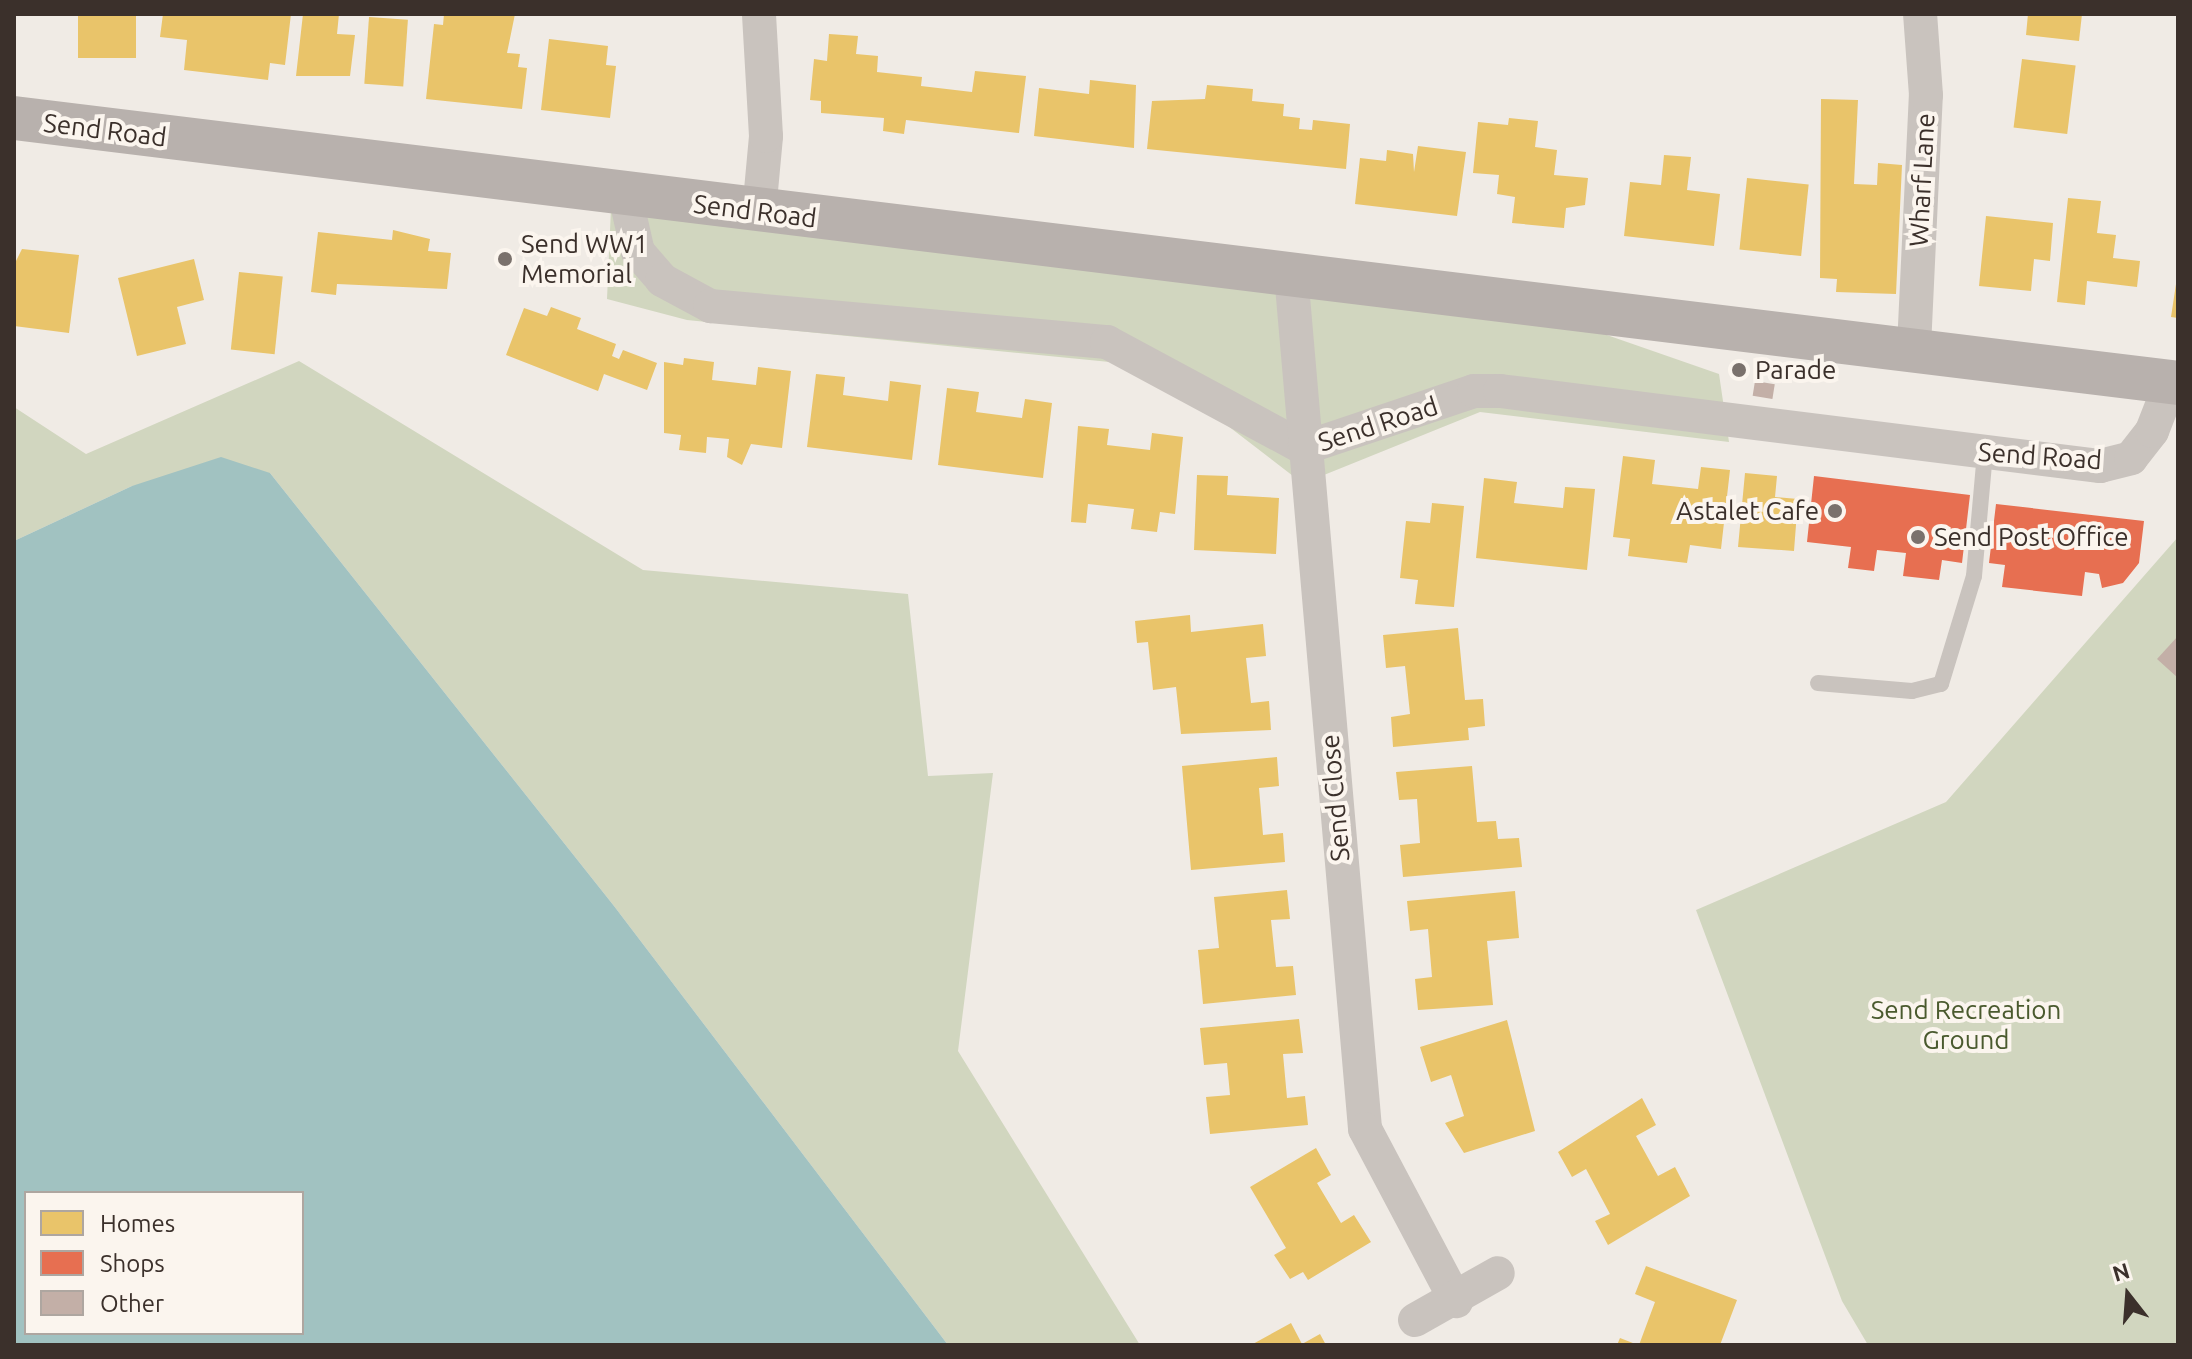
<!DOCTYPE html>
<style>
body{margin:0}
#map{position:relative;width:2192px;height:1359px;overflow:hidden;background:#f0ebe5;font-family:Ubuntu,sans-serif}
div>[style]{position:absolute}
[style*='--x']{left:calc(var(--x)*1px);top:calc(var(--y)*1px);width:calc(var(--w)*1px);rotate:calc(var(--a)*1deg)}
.green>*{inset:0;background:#d1d6bf}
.water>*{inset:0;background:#a1c2c1}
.homes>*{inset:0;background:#e9c46a;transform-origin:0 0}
.shops>*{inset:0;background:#e76f51}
.building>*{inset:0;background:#c3afa7;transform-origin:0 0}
.service>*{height:16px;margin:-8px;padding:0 8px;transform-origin:8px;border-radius:8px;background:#c9c3be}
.minor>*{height:34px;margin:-17px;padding:0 17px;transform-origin:17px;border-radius:17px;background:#c9c3be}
.primary>*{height:44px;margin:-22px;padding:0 22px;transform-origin:22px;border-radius:22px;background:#b8b1ad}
.dots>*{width:22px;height:22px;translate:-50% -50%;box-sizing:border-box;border:4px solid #fbf5ee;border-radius:50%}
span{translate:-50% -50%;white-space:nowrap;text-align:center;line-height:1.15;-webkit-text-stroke:8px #fbf5ee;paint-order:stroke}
.street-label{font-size:26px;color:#3b302b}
.poi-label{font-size:26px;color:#3b302b}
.left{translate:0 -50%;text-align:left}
.right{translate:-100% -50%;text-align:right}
.park-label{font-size:26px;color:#4a5a2e}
.frame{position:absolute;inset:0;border:16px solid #3b302b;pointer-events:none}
.legend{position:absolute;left:24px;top:1191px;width:280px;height:144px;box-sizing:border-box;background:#fbf5ee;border:2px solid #aea6a0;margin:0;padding:10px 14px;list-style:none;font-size:24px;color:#3b302b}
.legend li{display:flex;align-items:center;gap:16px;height:40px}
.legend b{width:40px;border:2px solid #aea6a0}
.north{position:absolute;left:2088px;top:1255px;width:80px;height:80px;-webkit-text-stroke:6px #fbf5ee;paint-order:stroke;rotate:343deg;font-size:22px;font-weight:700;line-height:32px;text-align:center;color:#3b302b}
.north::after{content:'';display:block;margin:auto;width:28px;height:36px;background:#3b302b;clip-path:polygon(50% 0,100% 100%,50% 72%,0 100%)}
</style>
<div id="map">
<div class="green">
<i style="clip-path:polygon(611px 208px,1604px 334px,1719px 374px,1729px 442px,1480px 412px,1319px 477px,1293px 476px,1150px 366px,687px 320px,607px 299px)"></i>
<i style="clip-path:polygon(299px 361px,643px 570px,908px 594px,928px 776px,993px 773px,958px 1051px,1140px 1345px,948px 1345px,614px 906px,270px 473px,132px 486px,14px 541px,14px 407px,86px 454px)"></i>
<i style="clip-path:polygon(2178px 537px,2178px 1345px,1868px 1345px,1842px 1301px,1696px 910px,1946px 802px)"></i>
</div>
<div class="water">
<i style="clip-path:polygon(evenodd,221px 457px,270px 473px,614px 906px,948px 1345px,14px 1345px,14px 541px,132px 486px,221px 457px,26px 1193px,302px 1193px,302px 1333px,26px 1333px,26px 1193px)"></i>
</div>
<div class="homes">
<i style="left:78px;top:14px;width:58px;height:44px"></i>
<i style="clip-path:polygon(163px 14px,291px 14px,285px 65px,270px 63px,268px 80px,184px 70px,187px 40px,160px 37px)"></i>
<i style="clip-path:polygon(303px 14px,339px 14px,337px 34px,355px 35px,350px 76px,296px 76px)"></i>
<i style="clip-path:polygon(444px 14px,515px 14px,507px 53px,520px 54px,518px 67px,527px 68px,522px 109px,426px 99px,434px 24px,443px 25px)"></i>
<i style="clip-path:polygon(2028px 14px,2082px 14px,2079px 41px,2026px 35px)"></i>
<i style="left:369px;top:17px;width:39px;height:67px;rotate:4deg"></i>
<i style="clip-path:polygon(829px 34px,858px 36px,856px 54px,878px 56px,877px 72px,922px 77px,921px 86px,972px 92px,975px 71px,1026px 76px,1019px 133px,906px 120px,904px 134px,883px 131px,884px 118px,821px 113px,821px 101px,810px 100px,814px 59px,827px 61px)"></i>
<i style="clip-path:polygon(549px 39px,608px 46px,606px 65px,616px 66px,610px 118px,541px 110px)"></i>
<i style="left:2022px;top:59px;width:54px;height:69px;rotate:7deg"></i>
<i style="clip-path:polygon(1090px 80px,1136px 85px,1134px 148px,1034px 136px,1039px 88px,1089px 94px)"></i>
<i style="clip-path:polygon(1207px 85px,1253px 89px,1252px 101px,1284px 104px,1283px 116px,1300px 118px,1299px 129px,1312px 130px,1313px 120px,1350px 124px,1346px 169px,1147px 149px,1152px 101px,1205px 99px)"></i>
<i style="clip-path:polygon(1821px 99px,1858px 100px,1854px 184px,1877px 185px,1878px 163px,1902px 165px,1896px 294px,1836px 292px,1837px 279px,1820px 278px)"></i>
<i style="clip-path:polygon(1509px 118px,1538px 121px,1535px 147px,1557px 150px,1554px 175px,1588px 178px,1585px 205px,1566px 208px,1564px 228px,1512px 223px,1515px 197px,1497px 194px,1499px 175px,1473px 173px,1478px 122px,1508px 125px)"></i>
<i style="clip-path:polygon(1418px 146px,1466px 152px,1457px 216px,1355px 204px,1360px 158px,1386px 161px,1387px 150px,1413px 154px,1414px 172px)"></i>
<i style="clip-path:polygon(1664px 155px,1691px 157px,1687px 190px,1720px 194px,1714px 246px,1624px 236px,1630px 182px,1661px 185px)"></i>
<i style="left:1747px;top:178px;width:62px;height:72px;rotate:6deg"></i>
<i style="clip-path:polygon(2068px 198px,2101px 201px,2097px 233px,2116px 235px,2113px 258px,2140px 261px,2137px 287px,2087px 281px,2085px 305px,2057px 302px)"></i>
<i style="clip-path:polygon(1986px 216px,2053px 223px,2050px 261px,2034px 259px,2031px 291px,1979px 286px)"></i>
<i style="clip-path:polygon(393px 230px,430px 239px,428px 251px,451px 253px,447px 289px,337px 284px,336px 295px,311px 292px,318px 232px,392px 240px)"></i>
<i style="clip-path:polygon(22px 249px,79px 255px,69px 333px,14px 326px,14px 265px)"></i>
<i style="clip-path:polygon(194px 259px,204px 300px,177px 307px,186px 344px,137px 356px,118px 278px)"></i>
<i style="left:239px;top:272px;width:44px;height:78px;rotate:6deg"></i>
<i style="clip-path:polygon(2176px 284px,2178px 285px,2178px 318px,2171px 317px)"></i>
<i style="clip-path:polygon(551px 307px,581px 318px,577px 329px,616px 344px,612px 356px,619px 359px,623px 350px,657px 363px,647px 390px,604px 374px,598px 391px,506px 355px,524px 308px,547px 316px)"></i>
<i style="clip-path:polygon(684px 358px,714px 362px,712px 380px,756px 385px,758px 367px,791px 371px,782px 448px,751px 444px,742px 465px,727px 457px,729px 439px,707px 437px,706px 453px,679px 450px,681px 435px,664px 433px,664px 362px,683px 365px)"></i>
<i style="clip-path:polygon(816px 374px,845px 377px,843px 395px,888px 401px,890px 381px,921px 385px,912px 460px,807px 447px)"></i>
<i style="clip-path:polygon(947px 388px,979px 392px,976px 412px,1022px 418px,1025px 399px,1052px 403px,1043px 478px,938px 465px)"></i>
<i style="clip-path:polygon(1078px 426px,1109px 429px,1107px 445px,1150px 450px,1152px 433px,1183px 437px,1175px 514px,1160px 512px,1157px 532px,1131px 529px,1134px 509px,1088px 504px,1086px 523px,1071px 522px)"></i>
<i style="clip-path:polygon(1623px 456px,1655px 460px,1652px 484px,1698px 489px,1701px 467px,1730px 470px,1721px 549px,1690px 545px,1687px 563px,1628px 556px,1630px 539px,1613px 537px)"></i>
<i style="clip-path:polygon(1745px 473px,1777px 476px,1775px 497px,1798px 499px,1794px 551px,1738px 547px)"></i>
<i style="clip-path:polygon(1197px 475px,1228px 476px,1227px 495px,1279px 498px,1276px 554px,1194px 550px)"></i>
<i style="clip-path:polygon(1484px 478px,1517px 482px,1514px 503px,1563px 508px,1565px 487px,1595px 489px,1587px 570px,1476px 558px)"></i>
<i style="clip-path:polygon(1432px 503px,1464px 506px,1454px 607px,1415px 604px,1418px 580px,1400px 578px,1406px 521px,1430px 523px)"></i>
<i style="clip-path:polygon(1190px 615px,1191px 632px,1263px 624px,1266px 656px,1246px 658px,1251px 703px,1269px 701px,1271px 730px,1181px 734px,1176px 687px,1153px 690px,1148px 642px,1137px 643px,1135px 621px)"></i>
<i style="clip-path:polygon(1458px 628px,1465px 700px,1483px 699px,1485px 726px,1468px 728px,1469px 740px,1393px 747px,1391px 717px,1410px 714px,1405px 666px,1386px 668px,1383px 635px)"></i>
<i style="clip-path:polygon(1277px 757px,1279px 786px,1259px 788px,1263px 835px,1283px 833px,1285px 862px,1191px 870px,1182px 766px)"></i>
<i style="clip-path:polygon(1472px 766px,1477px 822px,1496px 821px,1498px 839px,1519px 838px,1522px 867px,1403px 877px,1400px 845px,1420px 843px,1417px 799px,1399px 800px,1396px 772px)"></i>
<i style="clip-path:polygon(1287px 890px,1290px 919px,1271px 920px,1276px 967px,1293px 966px,1296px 995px,1203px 1004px,1198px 950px,1219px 948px,1214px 897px)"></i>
<i style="clip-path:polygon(1515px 891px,1519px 938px,1487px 941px,1493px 1005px,1418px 1010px,1415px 979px,1432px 977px,1428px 929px,1410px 931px,1407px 901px)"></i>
<i style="clip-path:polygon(1299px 1019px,1303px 1053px,1283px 1054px,1287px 1098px,1305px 1096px,1308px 1125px,1210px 1134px,1206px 1097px,1230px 1095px,1227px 1063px,1204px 1065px,1200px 1028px)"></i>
<i style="clip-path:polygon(1507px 1020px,1535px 1131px,1464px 1153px,1445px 1123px,1464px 1116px,1451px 1075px,1431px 1082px,1420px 1047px)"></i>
<i style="clip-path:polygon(1642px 1098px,1656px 1125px,1636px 1136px,1658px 1176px,1675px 1167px,1690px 1196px,1608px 1245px,1595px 1221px,1610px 1214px,1586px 1169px,1572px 1177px,1558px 1152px)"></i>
<i style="clip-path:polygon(1316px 1148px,1331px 1175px,1317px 1183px,1341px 1223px,1354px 1215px,1371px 1242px,1308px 1280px,1303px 1272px,1290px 1279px,1274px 1255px,1286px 1248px,1250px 1187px)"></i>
<i style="clip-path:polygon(1646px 1266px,1737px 1300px,1720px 1345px,1639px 1345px,1655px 1302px,1635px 1294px)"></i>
<i style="clip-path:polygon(1291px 1323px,1302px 1344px,1320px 1334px,1326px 1345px,1251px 1345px)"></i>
<i style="clip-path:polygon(1620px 1338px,1638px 1345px,1617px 1345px)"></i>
</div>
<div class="shops">
<i style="clip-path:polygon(1814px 476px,1970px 495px,1962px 563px,1942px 560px,1939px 580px,1903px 576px,1906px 553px,1877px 550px,1874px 571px,1848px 568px,1851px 547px,1807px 542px)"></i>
<i style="clip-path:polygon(1996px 504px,2144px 521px,2139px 563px,2123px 583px,2102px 588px,2099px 574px,2085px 572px,2082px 596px,2002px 587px,2005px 565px,1989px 563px)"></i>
</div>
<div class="building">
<i style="left:1755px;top:381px;width:20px;height:15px;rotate:9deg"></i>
<i style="clip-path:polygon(2178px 636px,2178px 678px,2157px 659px)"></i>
</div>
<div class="service">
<i style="--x:1818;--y:683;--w:94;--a:4.9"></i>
<i style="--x:1912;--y:691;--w:30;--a:-14"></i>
<i style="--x:1941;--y:684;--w:113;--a:-73"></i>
<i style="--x:1974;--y:576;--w:123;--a:-84.9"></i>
</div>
<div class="minor">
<i style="--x:625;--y:195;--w:58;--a:77.2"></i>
<i style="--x:638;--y:252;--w:37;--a:49"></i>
<i style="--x:662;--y:280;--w:55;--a:28.4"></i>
<i style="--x:710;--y:306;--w:399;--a:5.2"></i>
<i style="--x:1107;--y:342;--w:224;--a:28.3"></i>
<i style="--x:1304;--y:448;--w:179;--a:-18.5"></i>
<i style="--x:1474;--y:391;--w:26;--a:0"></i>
<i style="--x:1500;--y:391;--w:605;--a:7.13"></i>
<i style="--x:2100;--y:466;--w:32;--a:-14"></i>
<i style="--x:2131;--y:458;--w:34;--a:-52"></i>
<i style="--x:2152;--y:431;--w:53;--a:-68.8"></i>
<i style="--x:759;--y:212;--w:76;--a:-84.7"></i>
<i style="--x:766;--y:136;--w:122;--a:-93.3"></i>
<i style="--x:1291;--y:274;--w:858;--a:85.05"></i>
<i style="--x:1365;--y:1129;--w:195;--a:62.1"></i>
<i style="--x:1914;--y:347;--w:252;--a:-87.3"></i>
<i style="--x:1926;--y:95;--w:81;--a:-94.2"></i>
<i style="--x:1415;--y:1320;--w:95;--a:-29.5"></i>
</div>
<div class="primary">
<i style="--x:14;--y:118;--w:2180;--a:6.98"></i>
</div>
<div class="dots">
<i style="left:505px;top:259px;background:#7a716c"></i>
<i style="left:1739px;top:370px;background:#7a716c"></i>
<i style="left:1835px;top:511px;background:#7a716c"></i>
<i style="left:1918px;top:537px;background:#7a716c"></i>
</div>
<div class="street-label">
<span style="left:105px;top:130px;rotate:7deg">Send Road</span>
<span style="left:1922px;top:180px;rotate:-87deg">Wharf Lane</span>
<span style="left:755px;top:211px;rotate:7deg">Send Road</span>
<span style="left:1378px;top:424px;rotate:-18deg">Send Road</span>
<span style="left:2040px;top:456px;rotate:4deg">Send Road</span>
<span style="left:1335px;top:798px;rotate:-95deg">Send Close</span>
</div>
<div class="poi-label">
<span class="left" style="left:521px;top:259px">Send WW1<br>Memorial</span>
<span class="left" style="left:1755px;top:370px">Parade</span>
<span class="right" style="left:1819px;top:511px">Astalet Cafe</span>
<span class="left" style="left:1934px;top:537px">Send Post Office</span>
</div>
<div class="park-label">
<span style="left:1966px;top:1025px">Send Recreation<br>Ground</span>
</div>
<div class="frame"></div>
<ul class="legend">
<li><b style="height:22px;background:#e9c46a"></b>Homes</li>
<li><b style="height:22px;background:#e76f51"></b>Shops</li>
<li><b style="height:22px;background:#c3afa7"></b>Other</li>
</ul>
<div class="north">N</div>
</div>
